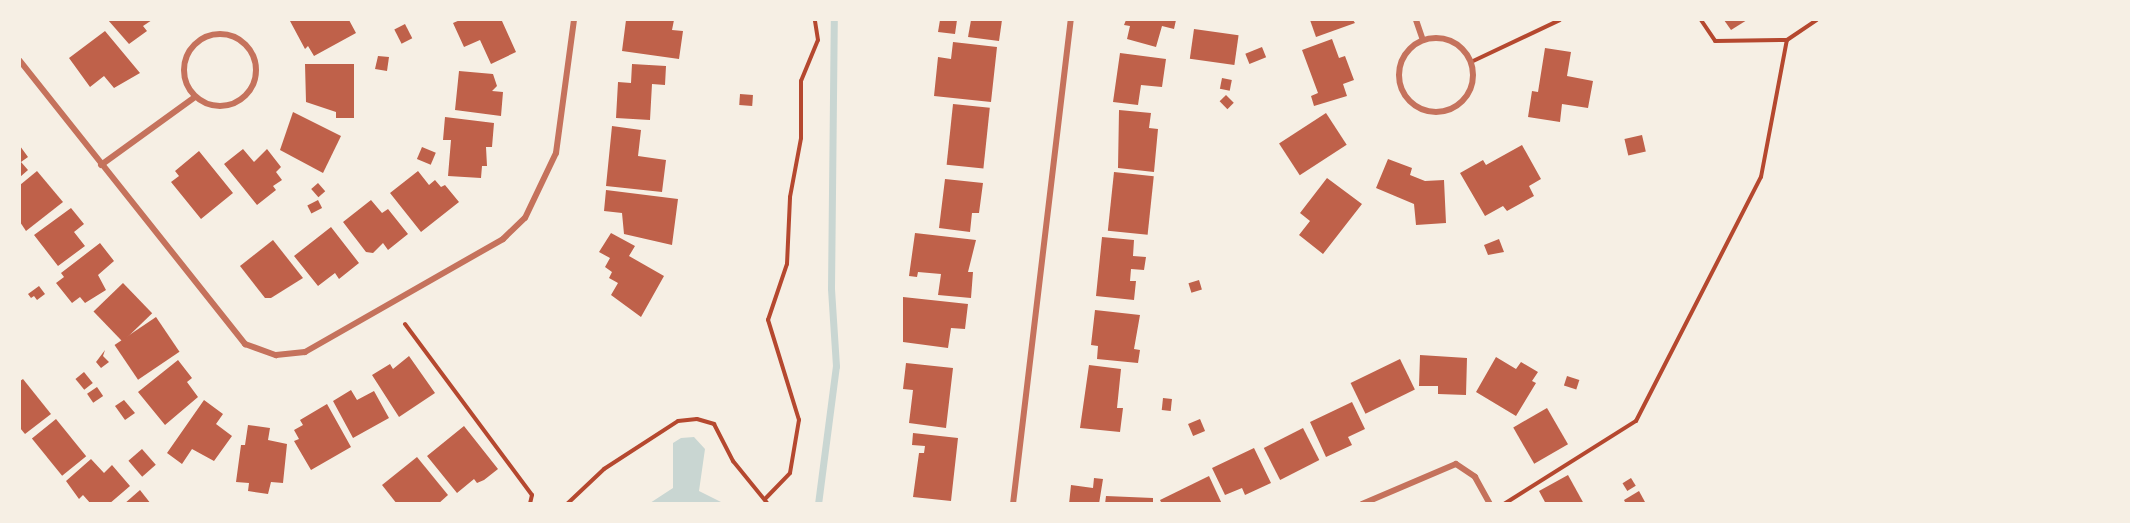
<!DOCTYPE html>
<style>
body{margin:0}
#map{position:relative;width:2130px;height:523px;overflow:hidden;background:#f6efe4;font-family:Poppins,sans-serif}
div>[style]{position:absolute}
[style*='--x']{left:calc(var(--x)*1px);top:calc(var(--y)*1px);width:calc(var(--w)*1px);rotate:calc(var(--a)*1deg)}
.water>*{inset:0;background:#c9d6d2}
.stream>*{height:7px;margin:-3.5px;padding:0 3.5px;transform-origin:3.5px;border-radius:3.5px;background:#c9d6d2}
.building>*{inset:0;background:#bf614a;transform-origin:0 0}
.path>*{height:4px;margin:-2px;padding:0 2px;transform-origin:2px;border-radius:2px;background:#b5482f}
.minor>*{height:6px;margin:-3px;padding:0 3px;transform-origin:3px;border-radius:3px;background:#c5725c}
.minor>.ring{margin:-3px;padding:0;box-sizing:content-box;background:none;border:6px solid #c5725c;border-radius:50%}
span{translate:-50% -50%;white-space:nowrap;text-align:center;line-height:1.15;-webkit-text-stroke:6px #f6efe4;paint-order:stroke}
.frame{position:absolute;inset:0;border:21px solid #f6efe4;pointer-events:none}
</style>
<div id="map">
<div class="water">
<i style="clip-path:polygon(694px 437px,705px 449px,699px 491px,723px 503px,650px 503px,673px 488px,673px 443px,681px 438px)"></i>
</div>
<div class="stream">
<i style="--x:818;--y:504;--w:139;--a:-82.6"></i>
<i style="--x:836;--y:366;--w:78;--a:-93.7"></i>
<i style="--x:831;--y:288;--w:268;--a:-89.4"></i>
</div>
<div class="building">
<i style="clip-path:polygon(108px 20px,152px 20px,143px 26px,147px 31px,129px 44px)"></i>
<i style="clip-path:polygon(293px 20px,349px 20px,356px 33px,314px 56px,308px 46px,305px 49px,290px 21px)"></i>
<i style="clip-path:polygon(460px 20px,506px 20px,502px 21px,516px 52px,491px 64px,480px 40px,464px 47px,453px 23px)"></i>
<i style="clip-path:polygon(626px 20px,674px 20px,672px 30px,683px 31px,679px 59px,622px 51px)"></i>
<i style="clip-path:polygon(940px 20px,957px 20px,955px 34px,938px 32px)"></i>
<i style="clip-path:polygon(971px 20px,1002px 20px,999px 41px,968px 37px)"></i>
<i style="clip-path:polygon(1126px 20px,1176px 20px,1174px 29px,1162px 26px,1156px 47px,1127px 39px,1130px 26px,1124px 25px)"></i>
<i style="clip-path:polygon(1310px 20px,1353px 20px,1355px 23px,1316px 37px)"></i>
<i style="clip-path:polygon(1724px 20px,1747px 20px,1731px 30px)"></i>
<i style="left:405px;top:24px;width:16px;height:12px;rotate:63deg"></i>
<i style="left:1194px;top:29px;width:45px;height:30px;rotate:8deg"></i>
<i style="clip-path:polygon(105px 31px,140px 73px,114px 88px,104px 76px,90px 87px,69px 58px)"></i>
<i style="clip-path:polygon(1332px 39px,1339px 58px,1345px 56px,1354px 80px,1343px 84px,1347px 96px,1314px 106px,1311px 96px,1318px 93px,1302px 50px)"></i>
<i style="clip-path:polygon(953px 42px,997px 47px,991px 102px,934px 96px,938px 57px,951px 59px)"></i>
<i style="left:1262px;top:47px;width:11px;height:18px;rotate:68deg"></i>
<i style="clip-path:polygon(1545px 48px,1571px 52px,1567px 76px,1593px 81px,1588px 108px,1562px 104px,1560px 122px,1528px 117px,1532px 91px,1538px 92px)"></i>
<i style="clip-path:polygon(1120px 53px,1166px 59px,1162px 87px,1141px 85px,1138px 105px,1113px 102px)"></i>
<i style="clip-path:polygon(378px 56px,389px 57px,387px 71px,375px 69px)"></i>
<i style="clip-path:polygon(305px 64px,354px 64px,354px 118px,336px 118px,336px 112px,306px 102px)"></i>
<i style="clip-path:polygon(632px 64px,666px 66px,665px 85px,652px 84px,650px 120px,616px 118px,618px 82px,631px 83px)"></i>
<i style="clip-path:polygon(459px 71px,493px 74px,497px 86px,492px 91px,503px 92px,501px 116px,455px 110px)"></i>
<i style="left:1222px;top:78px;width:10px;height:11px;rotate:11deg"></i>
<i style="left:740px;top:94px;width:13px;height:11px;rotate:4deg"></i>
<i style="left:1226px;top:95px;width:11px;height:9px;rotate:45deg"></i>
<i style="left:953px;top:104px;width:37px;height:61px;rotate:6deg"></i>
<i style="clip-path:polygon(1119px 110px,1151px 113px,1149px 128px,1158px 129px,1154px 172px,1118px 168px)"></i>
<i style="clip-path:polygon(293px 112px,341px 136px,323px 173px,280px 150px)"></i>
<i style="left:1326px;top:113px;width:38px;height:56px;rotate:57deg"></i>
<i style="clip-path:polygon(445px 117px,494px 123px,492px 147px,486px 147px,487px 166px,482px 166px,481px 178px,448px 176px,451px 140px,443px 140px)"></i>
<i style="clip-path:polygon(612px 126px,641px 130px,638px 156px,666px 160px,662px 192px,606px 186px)"></i>
<i style="left:1642px;top:135px;width:17px;height:18px;rotate:77deg"></i>
<i style="clip-path:polygon(1522px 145px,1541px 179px,1529px 186px,1534px 196px,1507px 211px,1503px 206px,1485px 216px,1460px 173px,1483px 160px,1486px 165px)"></i>
<i style="clip-path:polygon(20px 146px,28px 157px,21px 162px,28px 170px,20px 177px)"></i>
<i style="left:422px;top:147px;width:15px;height:13px;rotate:23deg"></i>
<i style="clip-path:polygon(243px 149px,254px 162px,267px 149px,281px 167px,276px 172px,282px 180px,273px 186px,276px 190px,257px 205px,224px 164px)"></i>
<i style="clip-path:polygon(199px 151px,233px 193px,201px 219px,171px 182px,179px 176px,175px 171px)"></i>
<i style="clip-path:polygon(1388px 159px,1412px 168px,1410px 175px,1425px 181px,1444px 180px,1446px 223px,1416px 225px,1414px 204px,1376px 188px)"></i>
<i style="clip-path:polygon(37px 171px,63px 202px,26px 231px,20px 222px,20px 185px)"></i>
<i style="clip-path:polygon(418px 171px,429px 185px,435px 180px,441px 187px,445px 185px,459px 202px,421px 232px,390px 193px)"></i>
<i style="left:1114px;top:172px;width:40px;height:59px;rotate:6deg"></i>
<i style="clip-path:polygon(1327px 178px,1362px 204px,1323px 254px,1299px 235px,1310px 221px,1300px 213px)"></i>
<i style="clip-path:polygon(945px 179px,983px 183px,979px 213px,972px 213px,970px 232px,939px 228px)"></i>
<i style="left:318px;top:183px;width:11px;height:9px;rotate:49deg"></i>
<i style="clip-path:polygon(606px 190px,678px 199px,672px 245px,624px 234px,622px 213px,604px 211px)"></i>
<i style="left:318px;top:200px;width:9px;height:12px;rotate:63deg"></i>
<i style="clip-path:polygon(371px 200px,382px 213px,388px 209px,408px 234px,388px 250px,383px 243px,373px 253px,366px 252px,343px 222px)"></i>
<i style="clip-path:polygon(71px 208px,84px 224px,74px 232px,85px 246px,58px 266px,34px 235px)"></i>
<i style="clip-path:polygon(331px 227px,359px 263px,339px 279px,335px 273px,318px 286px,294px 256px)"></i>
<i style="clip-path:polygon(611px 233px,635px 246px,629px 256px,664px 276px,641px 317px,611px 295px,618px 283px,609px 278px,612px 272px,605px 267px,610px 258px,599px 252px)"></i>
<i style="clip-path:polygon(915px 233px,976px 240px,968px 272px,973px 272px,971px 298px,938px 295px,941px 274px,918px 272px,917px 277px,909px 276px)"></i>
<i style="clip-path:polygon(1102px 237px,1134px 240px,1133px 256px,1146px 257px,1144px 270px,1131px 269px,1130px 281px,1136px 281px,1134px 300px,1096px 296px)"></i>
<i style="clip-path:polygon(1499px 239px,1504px 252px,1488px 255px,1484px 245px)"></i>
<i style="clip-path:polygon(273px 240px,303px 278px,271px 298px,265px 298px,240px 266px)"></i>
<i style="clip-path:polygon(100px 243px,114px 261px,98px 275px,106px 290px,85px 303px,80px 297px,72px 303px,56px 283px,64px 277px,61px 273px)"></i>
<i style="left:1199px;top:280px;width:10px;height:11px;rotate:73deg"></i>
<i style="left:123px;top:283px;width:42px;height:41px;rotate:46deg"></i>
<i style="clip-path:polygon(39px 286px,45px 294px,37px 300px,34px 296px,31px 298px,28px 294px)"></i>
<i style="clip-path:polygon(903px 297px,968px 304px,965px 329px,951px 328px,948px 348px,903px 342px)"></i>
<i style="clip-path:polygon(1095px 310px,1140px 315px,1134px 349px,1140px 350px,1138px 363px,1097px 359px,1098px 346px,1091px 345px)"></i>
<i style="left:156px;top:317px;width:42px;height:50px;rotate:56deg"></i>
<i style="clip-path:polygon(105px 350px,103px 356px,109px 362px,101px 368px,96px 362px)"></i>
<i style="clip-path:polygon(1420px 355px,1467px 358px,1466px 395px,1438px 394px,1438px 386px,1419px 386px)"></i>
<i style="clip-path:polygon(409px 356px,435px 393px,399px 417px,372px 375px,390px 364px,393px 369px)"></i>
<i style="clip-path:polygon(1496px 357px,1516px 369px,1521px 362px,1538px 372px,1532px 381px,1536px 383px,1516px 416px,1476px 392px)"></i>
<i style="left:1400px;top:359px;width:34px;height:55px;rotate:64deg"></i>
<i style="clip-path:polygon(178px 360px,192px 378px,187px 382px,198px 397px,165px 425px,138px 392px)"></i>
<i style="clip-path:polygon(906px 363px,953px 368px,946px 428px,909px 423px,913px 390px,903px 389px)"></i>
<i style="clip-path:polygon(1089px 365px,1121px 369px,1117px 408px,1123px 408px,1120px 432px,1080px 428px)"></i>
<i style="left:84px;top:372px;width:14px;height:11px;rotate:51deg"></i>
<i style="left:1567px;top:376px;width:13px;height:10px;rotate:18deg"></i>
<i style="clip-path:polygon(23px 379px,51px 414px,25px 434px,20px 428px,20px 381px)"></i>
<i style="left:97px;top:387px;width:11px;height:12px;rotate:56deg"></i>
<i style="clip-path:polygon(351px 390px,357px 400px,374px 391px,389px 418px,353px 438px,333px 401px)"></i>
<i style="left:1163px;top:398px;width:9px;height:12px;rotate:6deg"></i>
<i style="clip-path:polygon(124px 400px,135px 413px,125px 420px,115px 406px)"></i>
<i style="clip-path:polygon(204px 400px,223px 414px,216px 424px,232px 436px,214px 461px,192px 449px,182px 464px,167px 453px)"></i>
<i style="clip-path:polygon(1352px 402px,1365px 429px,1348px 437px,1352px 445px,1326px 457px,1310px 422px)"></i>
<i style="clip-path:polygon(327px 404px,351px 447px,311px 470px,294px 441px,299px 439px,294px 430px,303px 425px,300px 420px)"></i>
<i style="left:1547px;top:408px;width:42px;height:39px;rotate:60deg"></i>
<i style="left:56px;top:419px;width:48px;height:31px;rotate:51deg"></i>
<i style="left:1200px;top:419px;width:13px;height:13px;rotate:67deg"></i>
<i style="clip-path:polygon(248px 425px,270px 428px,268px 440px,287px 444px,283px 483px,271px 482px,268px 494px,248px 491px,249px 483px,236px 482px,241px 445px,245px 445px)"></i>
<i style="clip-path:polygon(464px 426px,498px 469px,484px 480px,477px 483px,474px 479px,457px 493px,427px 456px)"></i>
<i style="left:1303px;top:428px;width:36px;height:44px;rotate:63deg"></i>
<i style="clip-path:polygon(913px 433px,958px 438px,951px 501px,913px 497px,919px 453px,924px 453px,925px 446px,912px 445px)"></i>
<i style="clip-path:polygon(1254px 448px,1271px 483px,1245px 495px,1242px 488px,1225px 495px,1212px 468px)"></i>
<i style="left:142px;top:449px;width:21px;height:18px;rotate:49deg"></i>
<i style="clip-path:polygon(417px 457px,448px 495px,438px 504px,397px 504px,382px 485px)"></i>
<i style="clip-path:polygon(91px 459px,104px 473px,112px 465px,130px 486px,109px 504px,91px 504px,83px 495px,79px 499px,66px 481px)"></i>
<i style="clip-path:polygon(1568px 475px,1584px 504px,1546px 504px,1539px 491px)"></i>
<i style="clip-path:polygon(1209px 476px,1222px 504px,1162px 504px,1160px 500px)"></i>
<i style="clip-path:polygon(1094px 478px,1103px 479px,1099px 504px,1069px 504px,1071px 485px,1093px 488px)"></i>
<i style="left:1631px;top:478px;width:9px;height:10px;rotate:58deg"></i>
<i style="clip-path:polygon(140px 490px,151px 504px,124px 504px)"></i>
<i style="clip-path:polygon(1639px 491px,1645px 502px,1626px 504px,1624px 500px)"></i>
<i style="clip-path:polygon(1106px 496px,1153px 498px,1153px 504px,1105px 504px)"></i>
</div>
<div class="path">
<i style="--x:1701;--y:20;--w:25;--a:56"></i>
<i style="--x:1715;--y:41;--w:72;--a:-0.8"></i>
<i style="--x:1787;--y:40;--w:36;--a:-34"></i>
<i style="--x:1471;--y:62;--w:98;--a:-25.3"></i>
<i style="--x:405;--y:324;--w:213;--a:53.4"></i>
<i style="--x:532;--y:495;--w:9;--a:103"></i>
<i style="--x:765;--y:499;--w:36;--a:-46"></i>
<i style="--x:790;--y:473;--w:54;--a:-80.4"></i>
<i style="--x:799;--y:420;--w:105;--a:-107.2"></i>
<i style="--x:768;--y:320;--w:59;--a:-71.3"></i>
<i style="--x:787;--y:264;--w:67;--a:-87.4"></i>
<i style="--x:790;--y:197;--w:60;--a:-79.4"></i>
<i style="--x:801;--y:138;--w:57;--a:-90"></i>
<i style="--x:801;--y:81;--w:44;--a:-67.5"></i>
<i style="--x:818;--y:40;--w:20;--a:-99"></i>
<i style="--x:567;--y:504;--w:51;--a:-43.4"></i>
<i style="--x:604;--y:469;--w:88;--a:-33"></i>
<i style="--x:678;--y:421;--w:19;--a:-6"></i>
<i style="--x:697;--y:419;--w:18;--a:16"></i>
<i style="--x:714;--y:424;--w:42;--a:62.8"></i>
<i style="--x:733;--y:461;--w:55;--a:50.9"></i>
<i style="--x:1504;--y:504;--w:156;--a:-32.2"></i>
<i style="--x:1636;--y:421;--w:274;--a:-62.9"></i>
<i style="--x:1761;--y:177;--w:139;--a:-79.3"></i>
</div>
<div class="minor">
<i style="--x:1416;--y:20;--w:21;--a:71"></i>
<i class="ring" style="left:184px;top:34px;width:66px;height:66px"></i>
<i class="ring" style="left:1399px;top:38px;width:68px;height:68px"></i>
<i style="--x:20;--y:61;--w:362;--a:51.5"></i>
<i style="--x:245;--y:344;--w:33;--a:20"></i>
<i style="--x:276;--y:355;--w:29;--a:-6"></i>
<i style="--x:305;--y:352;--w:228;--a:-29.7"></i>
<i style="--x:503;--y:239;--w:30;--a:-44"></i>
<i style="--x:525;--y:218;--w:72;--a:-64.5"></i>
<i style="--x:556;--y:153;--w:134;--a:-82.3"></i>
<i style="--x:101;--y:165;--w:116;--a:-35.9"></i>
<i style="--x:1013;--y:504;--w:487;--a:-83.2"></i>
<i style="--x:1362;--y:504;--w:102;--a:-23.1"></i>
<i style="--x:1456;--y:464;--w:23;--a:34"></i>
<i style="--x:1475;--y:477;--w:31;--a:61"></i>
</div>
<div class="frame"></div>
</div>
